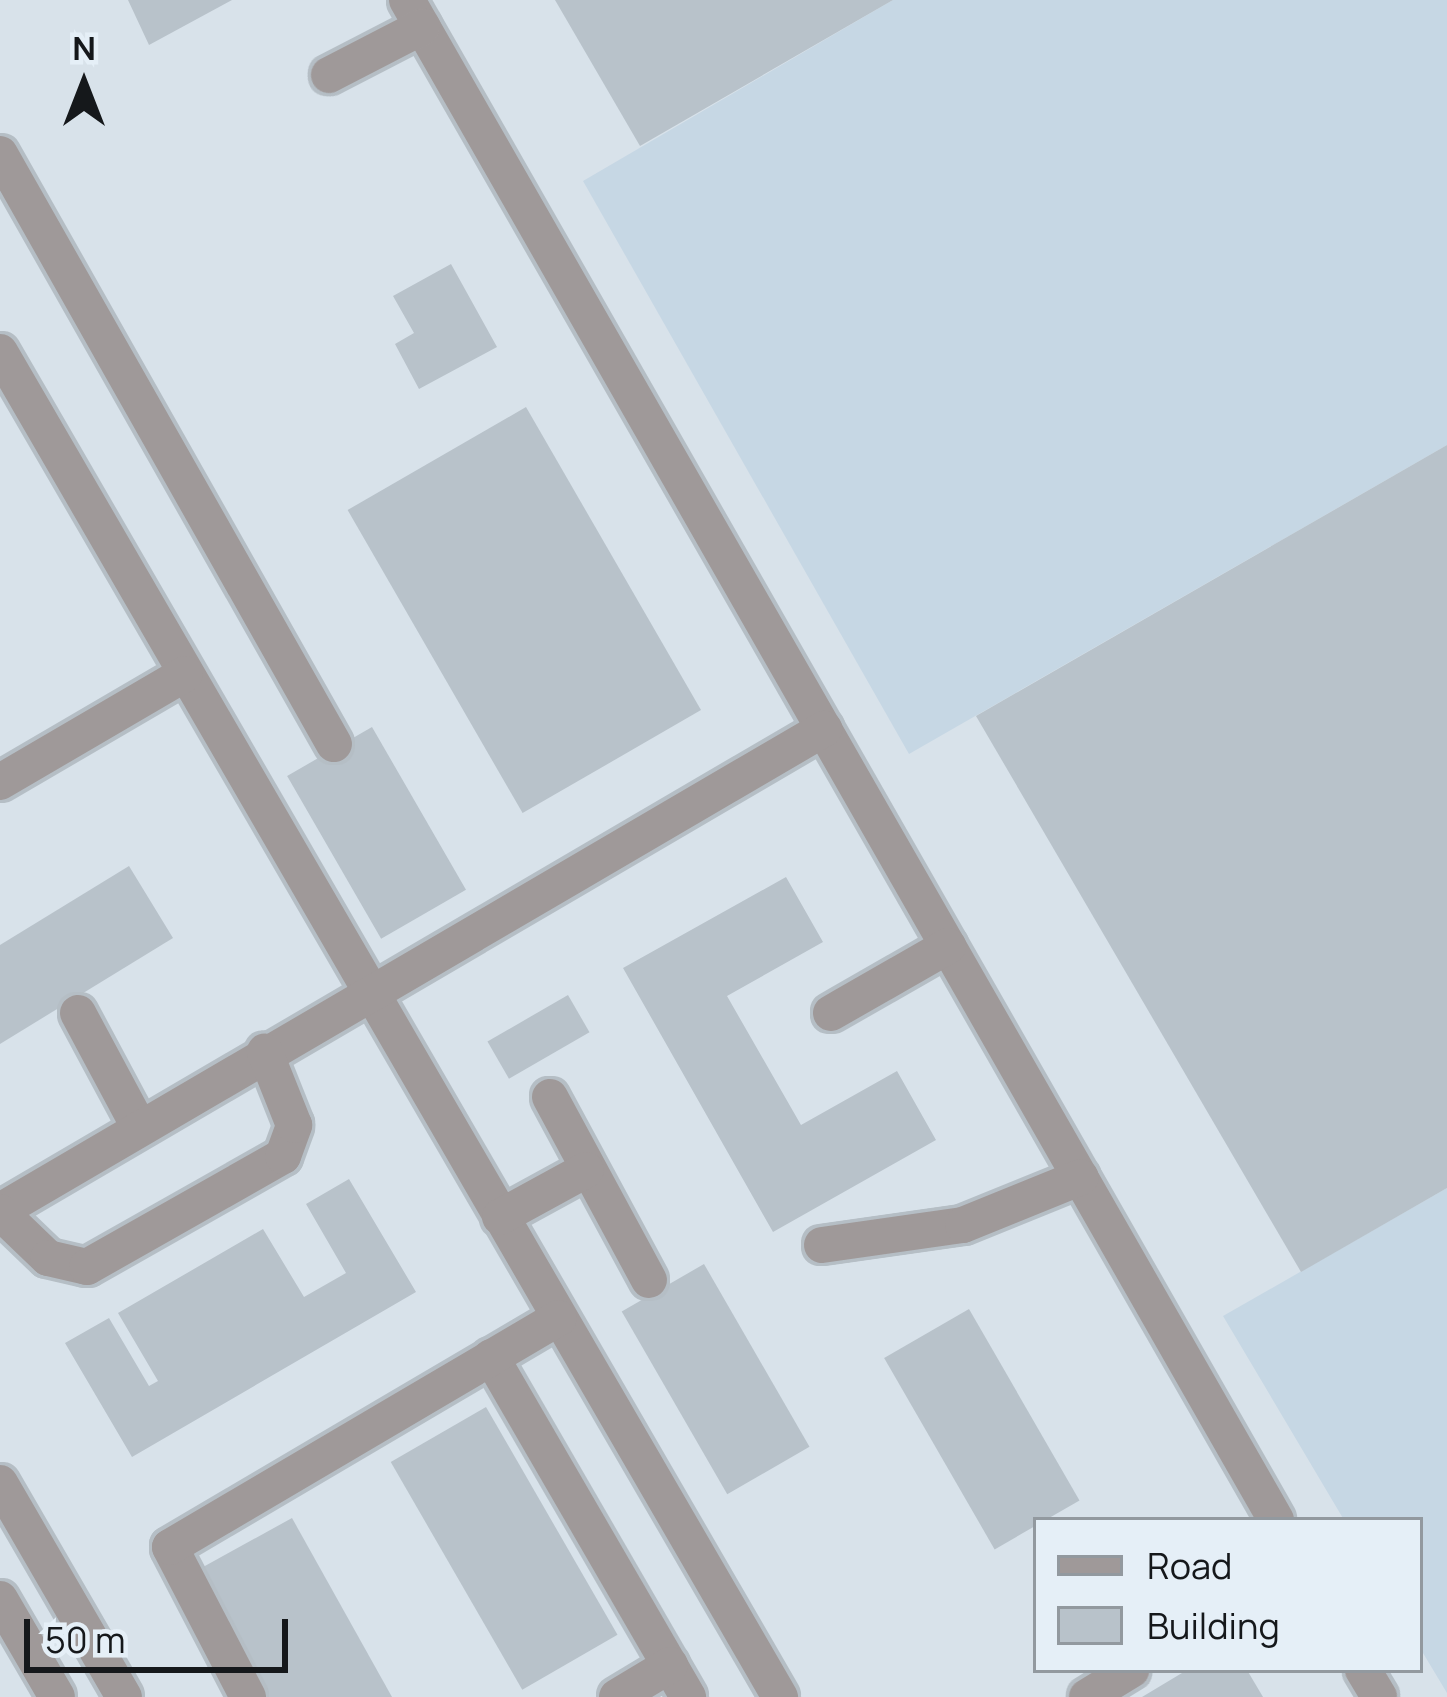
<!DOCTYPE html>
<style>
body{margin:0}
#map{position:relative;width:1447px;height:1697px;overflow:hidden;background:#d8e2ea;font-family:Manrope,sans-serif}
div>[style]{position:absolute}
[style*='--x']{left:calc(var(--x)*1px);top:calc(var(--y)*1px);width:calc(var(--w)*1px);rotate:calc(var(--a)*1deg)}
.built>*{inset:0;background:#c6d7e4}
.building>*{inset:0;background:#b8c2ca;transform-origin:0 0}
.roads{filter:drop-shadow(3px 0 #b5bec5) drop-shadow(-3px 0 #b5bec5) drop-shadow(0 3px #b5bec5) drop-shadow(0 -3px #b5bec5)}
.minor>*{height:36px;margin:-18px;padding:0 18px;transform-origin:18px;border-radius:18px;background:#9f9999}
span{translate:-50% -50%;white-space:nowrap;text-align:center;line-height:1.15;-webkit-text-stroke:12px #e5eff7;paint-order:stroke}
.legend{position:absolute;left:1033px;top:1517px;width:390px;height:156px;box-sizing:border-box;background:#e5eff7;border:3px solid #92999f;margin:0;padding:15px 21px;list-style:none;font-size:36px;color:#15181b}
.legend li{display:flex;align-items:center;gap:24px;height:60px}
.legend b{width:60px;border:3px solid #92999f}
.north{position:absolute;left:24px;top:24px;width:120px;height:120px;-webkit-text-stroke:9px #e5eff7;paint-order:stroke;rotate:0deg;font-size:33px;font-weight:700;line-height:48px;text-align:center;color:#15181b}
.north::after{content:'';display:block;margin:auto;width:42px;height:54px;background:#15181b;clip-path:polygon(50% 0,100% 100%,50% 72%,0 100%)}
.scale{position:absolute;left:24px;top:1619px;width:264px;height:54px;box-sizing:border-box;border:6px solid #15181b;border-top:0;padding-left:15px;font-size:36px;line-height:42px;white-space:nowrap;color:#15181b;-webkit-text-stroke:9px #e5eff7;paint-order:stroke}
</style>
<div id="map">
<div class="built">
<i style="clip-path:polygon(893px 0,1447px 0,1447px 445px,909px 754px,583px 181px)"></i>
<i style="clip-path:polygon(1447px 1188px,1447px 1693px,1420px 1648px,1420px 1520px,1344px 1520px,1223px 1316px)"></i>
</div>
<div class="building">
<i style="clip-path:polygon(128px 0,232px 0,149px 45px)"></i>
<i style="clip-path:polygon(555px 0,893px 0,640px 146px)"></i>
<i style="clip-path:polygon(451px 264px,497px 347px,419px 389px,395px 344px,414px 333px,393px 296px)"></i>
<i style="left:526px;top:407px;width:350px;height:206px;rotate:60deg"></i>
<i style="clip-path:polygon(1447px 445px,1447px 1188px,1301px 1272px,976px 716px)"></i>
<i style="left:372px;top:727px;width:188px;height:98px;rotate:60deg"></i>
<i style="clip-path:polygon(129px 866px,173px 938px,0 1044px,0 945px)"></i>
<i style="clip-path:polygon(786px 877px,823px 942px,727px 996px,801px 1125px,897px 1071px,936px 1140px,773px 1232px,623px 968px)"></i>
<i style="left:568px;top:995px;width:43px;height:93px;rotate:60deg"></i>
<i style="clip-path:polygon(349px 1179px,416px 1292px,132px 1457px,65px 1343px,109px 1318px,149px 1386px,158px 1381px,118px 1313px,263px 1229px,304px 1297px,346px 1273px,306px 1204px)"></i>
<i style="left:704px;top:1264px;width:211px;height:95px;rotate:60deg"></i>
<i style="left:969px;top:1309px;width:221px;height:98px;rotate:60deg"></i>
<i style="left:486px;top:1407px;width:263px;height:110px;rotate:60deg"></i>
<i style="clip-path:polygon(292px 1518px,392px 1697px,264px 1697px,194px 1572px)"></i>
<i style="clip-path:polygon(1187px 1670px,1247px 1670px,1263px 1697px,1142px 1697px)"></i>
</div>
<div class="roads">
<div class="minor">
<i style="--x:407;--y:0;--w:1751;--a:60.24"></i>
<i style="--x:329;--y:75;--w:105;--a:-27.3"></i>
<i style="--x:0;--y:154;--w:678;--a:60.49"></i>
<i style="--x:0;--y:352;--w:1555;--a:59.89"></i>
<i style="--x:0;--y:782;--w:214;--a:-30.3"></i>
<i style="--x:78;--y:1013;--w:129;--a:61.8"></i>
<i style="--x:831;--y:1013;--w:135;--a:-29.8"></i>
<i style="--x:550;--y:1097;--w:208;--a:61.6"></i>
<i style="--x:0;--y:1211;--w:955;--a:-30.33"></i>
<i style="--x:0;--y:1212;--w:66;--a:43.8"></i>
<i style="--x:48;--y:1258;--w:40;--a:13"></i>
<i style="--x:87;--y:1267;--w:225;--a:-29.5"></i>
<i style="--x:283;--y:1156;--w:33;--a:-70"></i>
<i style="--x:294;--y:1125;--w:79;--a:-111.7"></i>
<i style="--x:500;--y:1217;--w:98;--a:-28.7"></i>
<i style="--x:822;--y:1245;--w:142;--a:-8.1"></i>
<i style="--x:963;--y:1225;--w:127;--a:-22.1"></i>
<i style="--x:491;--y:1357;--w:393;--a:59.9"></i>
<i style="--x:0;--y:1483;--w:247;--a:59.9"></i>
<i style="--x:0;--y:1599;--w:113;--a:59.8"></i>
<i style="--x:1363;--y:1670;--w:31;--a:59"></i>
<i style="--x:248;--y:1697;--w:169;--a:-117.5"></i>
<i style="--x:170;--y:1547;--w:451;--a:-30.5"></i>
<i style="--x:617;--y:1697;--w:62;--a:-31.1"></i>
<i style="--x:1087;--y:1697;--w:52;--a:-31.5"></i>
</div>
</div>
<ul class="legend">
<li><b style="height:15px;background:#9f9999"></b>Road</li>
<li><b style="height:33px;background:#b8c2ca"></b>Building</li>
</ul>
<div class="north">N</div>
<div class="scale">50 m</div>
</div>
